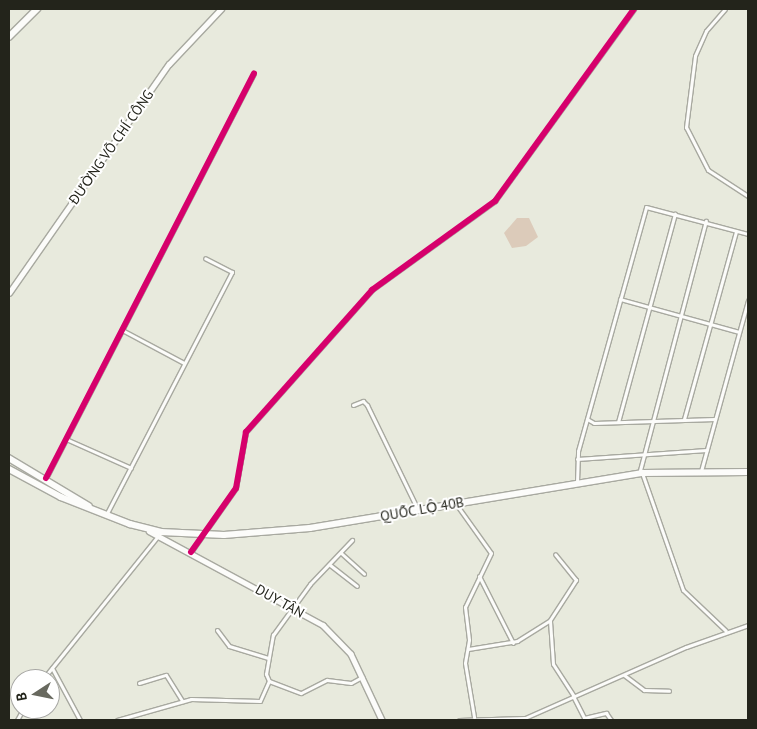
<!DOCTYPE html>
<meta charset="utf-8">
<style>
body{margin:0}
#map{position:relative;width:757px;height:729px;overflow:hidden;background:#e8eadd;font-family:"PT Sans",sans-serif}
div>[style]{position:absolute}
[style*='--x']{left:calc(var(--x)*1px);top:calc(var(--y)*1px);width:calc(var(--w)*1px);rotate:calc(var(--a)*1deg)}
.green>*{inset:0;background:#dccbba}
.roads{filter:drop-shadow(1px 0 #a8a9a0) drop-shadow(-1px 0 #a8a9a0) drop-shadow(0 1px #a8a9a0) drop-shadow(0 -1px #a8a9a0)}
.street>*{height:3px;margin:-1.5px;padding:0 1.5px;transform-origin:1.5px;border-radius:1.5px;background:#fcfcfa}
.secondary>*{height:4.5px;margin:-2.25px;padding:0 2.25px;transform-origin:2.25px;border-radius:2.25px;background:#fcfcfa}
.highway>*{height:5.5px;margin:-2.75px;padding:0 2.75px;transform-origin:2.75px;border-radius:2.75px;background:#fcfcfa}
.cycleway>*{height:6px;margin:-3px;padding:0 3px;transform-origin:3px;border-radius:3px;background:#d6006c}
span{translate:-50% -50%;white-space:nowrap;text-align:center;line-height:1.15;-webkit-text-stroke:4px #fff;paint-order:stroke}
.street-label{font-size:14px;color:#23241b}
.frame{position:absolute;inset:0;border:10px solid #23241b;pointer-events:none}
.north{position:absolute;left:10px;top:669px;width:50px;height:50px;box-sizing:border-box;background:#fff;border:1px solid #a7a7a4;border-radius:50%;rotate:259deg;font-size:14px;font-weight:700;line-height:20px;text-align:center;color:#23241b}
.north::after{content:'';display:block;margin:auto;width:18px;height:22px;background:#68695f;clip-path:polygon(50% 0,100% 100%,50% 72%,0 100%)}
</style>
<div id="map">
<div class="green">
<i style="clip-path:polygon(517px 218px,529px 218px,538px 237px,526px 246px,512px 248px,504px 233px)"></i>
</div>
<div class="roads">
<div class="street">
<i style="--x:725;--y:9;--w:29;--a:131"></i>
<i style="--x:706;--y:31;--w:27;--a:114"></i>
<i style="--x:695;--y:56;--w:72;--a:97.2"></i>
<i style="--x:686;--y:127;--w:48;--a:62.9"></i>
<i style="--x:708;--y:170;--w:48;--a:33"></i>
<i style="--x:620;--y:299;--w:123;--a:15.5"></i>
<i style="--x:122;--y:330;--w:70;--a:28"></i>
<i style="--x:353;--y:405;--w:11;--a:-22"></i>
<i style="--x:363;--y:401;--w:6;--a:45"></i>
<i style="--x:367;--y:405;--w:117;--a:64.1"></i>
<i style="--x:587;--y:419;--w:8;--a:30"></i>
<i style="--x:594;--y:423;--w:121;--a:-1.9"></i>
<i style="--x:684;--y:419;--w:195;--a:-74.5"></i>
<i style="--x:618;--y:422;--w:216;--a:-74.7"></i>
<i style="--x:66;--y:439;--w:71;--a:24"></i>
<i style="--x:577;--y:459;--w:130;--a:-4"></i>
<i style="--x:701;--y:471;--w:177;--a:-74.6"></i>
<i style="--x:642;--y:473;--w:124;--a:70.7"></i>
<i style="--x:683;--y:590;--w:59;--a:43.6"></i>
<i style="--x:639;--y:474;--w:262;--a:-75.2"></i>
<i style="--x:46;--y:478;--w:455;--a:-62.8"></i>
<i style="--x:577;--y:482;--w:31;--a:-88"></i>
<i style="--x:578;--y:451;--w:253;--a:-74.4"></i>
<i style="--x:646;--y:207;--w:106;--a:14.8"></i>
<i style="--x:456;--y:504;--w:60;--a:54.5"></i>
<i style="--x:491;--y:553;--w:60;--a:115.7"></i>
<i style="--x:465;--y:607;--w:33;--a:83"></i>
<i style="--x:469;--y:640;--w:23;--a:100"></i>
<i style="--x:465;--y:663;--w:55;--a:80.5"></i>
<i style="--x:106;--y:515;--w:274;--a:-62.6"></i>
<i style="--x:232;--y:272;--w:30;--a:-153"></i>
<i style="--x:191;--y:552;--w:78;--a:-54.9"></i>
<i style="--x:236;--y:488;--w:57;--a:-79.9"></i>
<i style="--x:246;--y:432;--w:190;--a:-48.4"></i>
<i style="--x:372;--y:290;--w:152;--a:-35.9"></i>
<i style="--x:495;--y:201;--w:237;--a:-54.1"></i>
<i style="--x:341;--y:553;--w:31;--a:42"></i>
<i style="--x:330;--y:565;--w:34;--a:38"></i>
<i style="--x:479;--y:576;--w:75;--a:63.1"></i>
<i style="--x:550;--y:621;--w:43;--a:86"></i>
<i style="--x:553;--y:664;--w:38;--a:57"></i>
<i style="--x:217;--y:630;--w:20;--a:53"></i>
<i style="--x:229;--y:646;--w:41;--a:17.1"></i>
<i style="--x:468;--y:649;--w:50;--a:-9.3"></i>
<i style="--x:517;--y:641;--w:39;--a:-32"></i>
<i style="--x:550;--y:620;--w:48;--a:-57"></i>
<i style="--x:576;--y:580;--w:33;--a:-129"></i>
<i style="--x:52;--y:668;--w:59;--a:61.7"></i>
<i style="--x:624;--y:675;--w:25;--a:37"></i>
<i style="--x:644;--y:690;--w:25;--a:2"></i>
<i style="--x:43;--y:679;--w:184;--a:-51.2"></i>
<i style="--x:269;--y:681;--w:34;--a:21"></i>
<i style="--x:301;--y:693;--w:29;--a:-27"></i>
<i style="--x:327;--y:680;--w:24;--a:7"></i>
<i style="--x:351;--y:683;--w:13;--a:-29"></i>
<i style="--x:139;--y:683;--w:28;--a:-17"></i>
<i style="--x:166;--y:675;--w:31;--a:58"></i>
<i style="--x:573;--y:696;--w:25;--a:63"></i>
<i style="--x:584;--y:718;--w:23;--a:-13"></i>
<i style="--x:606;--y:713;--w:9;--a:54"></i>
<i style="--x:17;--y:720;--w:13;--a:-61"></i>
<i style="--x:117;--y:720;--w:77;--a:-15.8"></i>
<i style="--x:191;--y:699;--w:69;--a:1.7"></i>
<i style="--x:260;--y:701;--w:22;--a:-66"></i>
<i style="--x:269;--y:681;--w:8;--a:-113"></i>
<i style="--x:266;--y:674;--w:40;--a:-80"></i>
<i style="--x:273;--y:635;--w:63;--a:-54"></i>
<i style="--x:310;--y:584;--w:61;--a:-46.3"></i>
<i style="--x:459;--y:720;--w:66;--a:-1.7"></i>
<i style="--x:525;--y:718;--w:176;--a:-23.8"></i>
<i style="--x:686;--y:647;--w:66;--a:-19.5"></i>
</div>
<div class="secondary">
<i style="--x:9;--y:293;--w:279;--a:-55.1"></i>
<i style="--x:169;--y:64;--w:76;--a:-46.6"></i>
<i style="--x:149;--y:531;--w:198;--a:28.4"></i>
<i style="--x:323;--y:625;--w:40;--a:46"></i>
<i style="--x:351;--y:654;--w:73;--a:64.8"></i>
</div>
<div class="highway">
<i style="--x:9;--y:37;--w:40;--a:-45"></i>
<i style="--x:9;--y:458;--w:93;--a:31"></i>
<i style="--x:9;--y:469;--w:59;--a:28.3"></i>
<i style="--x:61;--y:497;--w:74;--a:21.4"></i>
<i style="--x:130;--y:524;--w:32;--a:14"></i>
<i style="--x:161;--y:532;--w:63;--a:2.7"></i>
<i style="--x:224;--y:535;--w:86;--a:-4.7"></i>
<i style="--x:310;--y:528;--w:337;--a:-9.4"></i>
<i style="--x:642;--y:473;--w:106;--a:-0.5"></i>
</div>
</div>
<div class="cycleway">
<i style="--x:46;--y:478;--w:455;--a:-62.8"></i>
<i style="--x:191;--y:552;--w:78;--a:-54.9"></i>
<i style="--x:236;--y:488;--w:57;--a:-79.9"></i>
<i style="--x:246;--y:432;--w:190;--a:-48.4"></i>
<i style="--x:372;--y:290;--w:152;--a:-35.9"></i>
<i style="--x:495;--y:201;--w:237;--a:-54.1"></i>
</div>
<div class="street-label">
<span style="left:111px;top:147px;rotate:-55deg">ĐƯỜNG VÕ CHÍ CÔNG</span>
<span style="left:422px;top:509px;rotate:-10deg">QUỐC LỘ 40B</span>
<span style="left:280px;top:601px;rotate:29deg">DUY TÂN</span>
</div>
<div class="frame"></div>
<div class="north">B</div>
</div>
